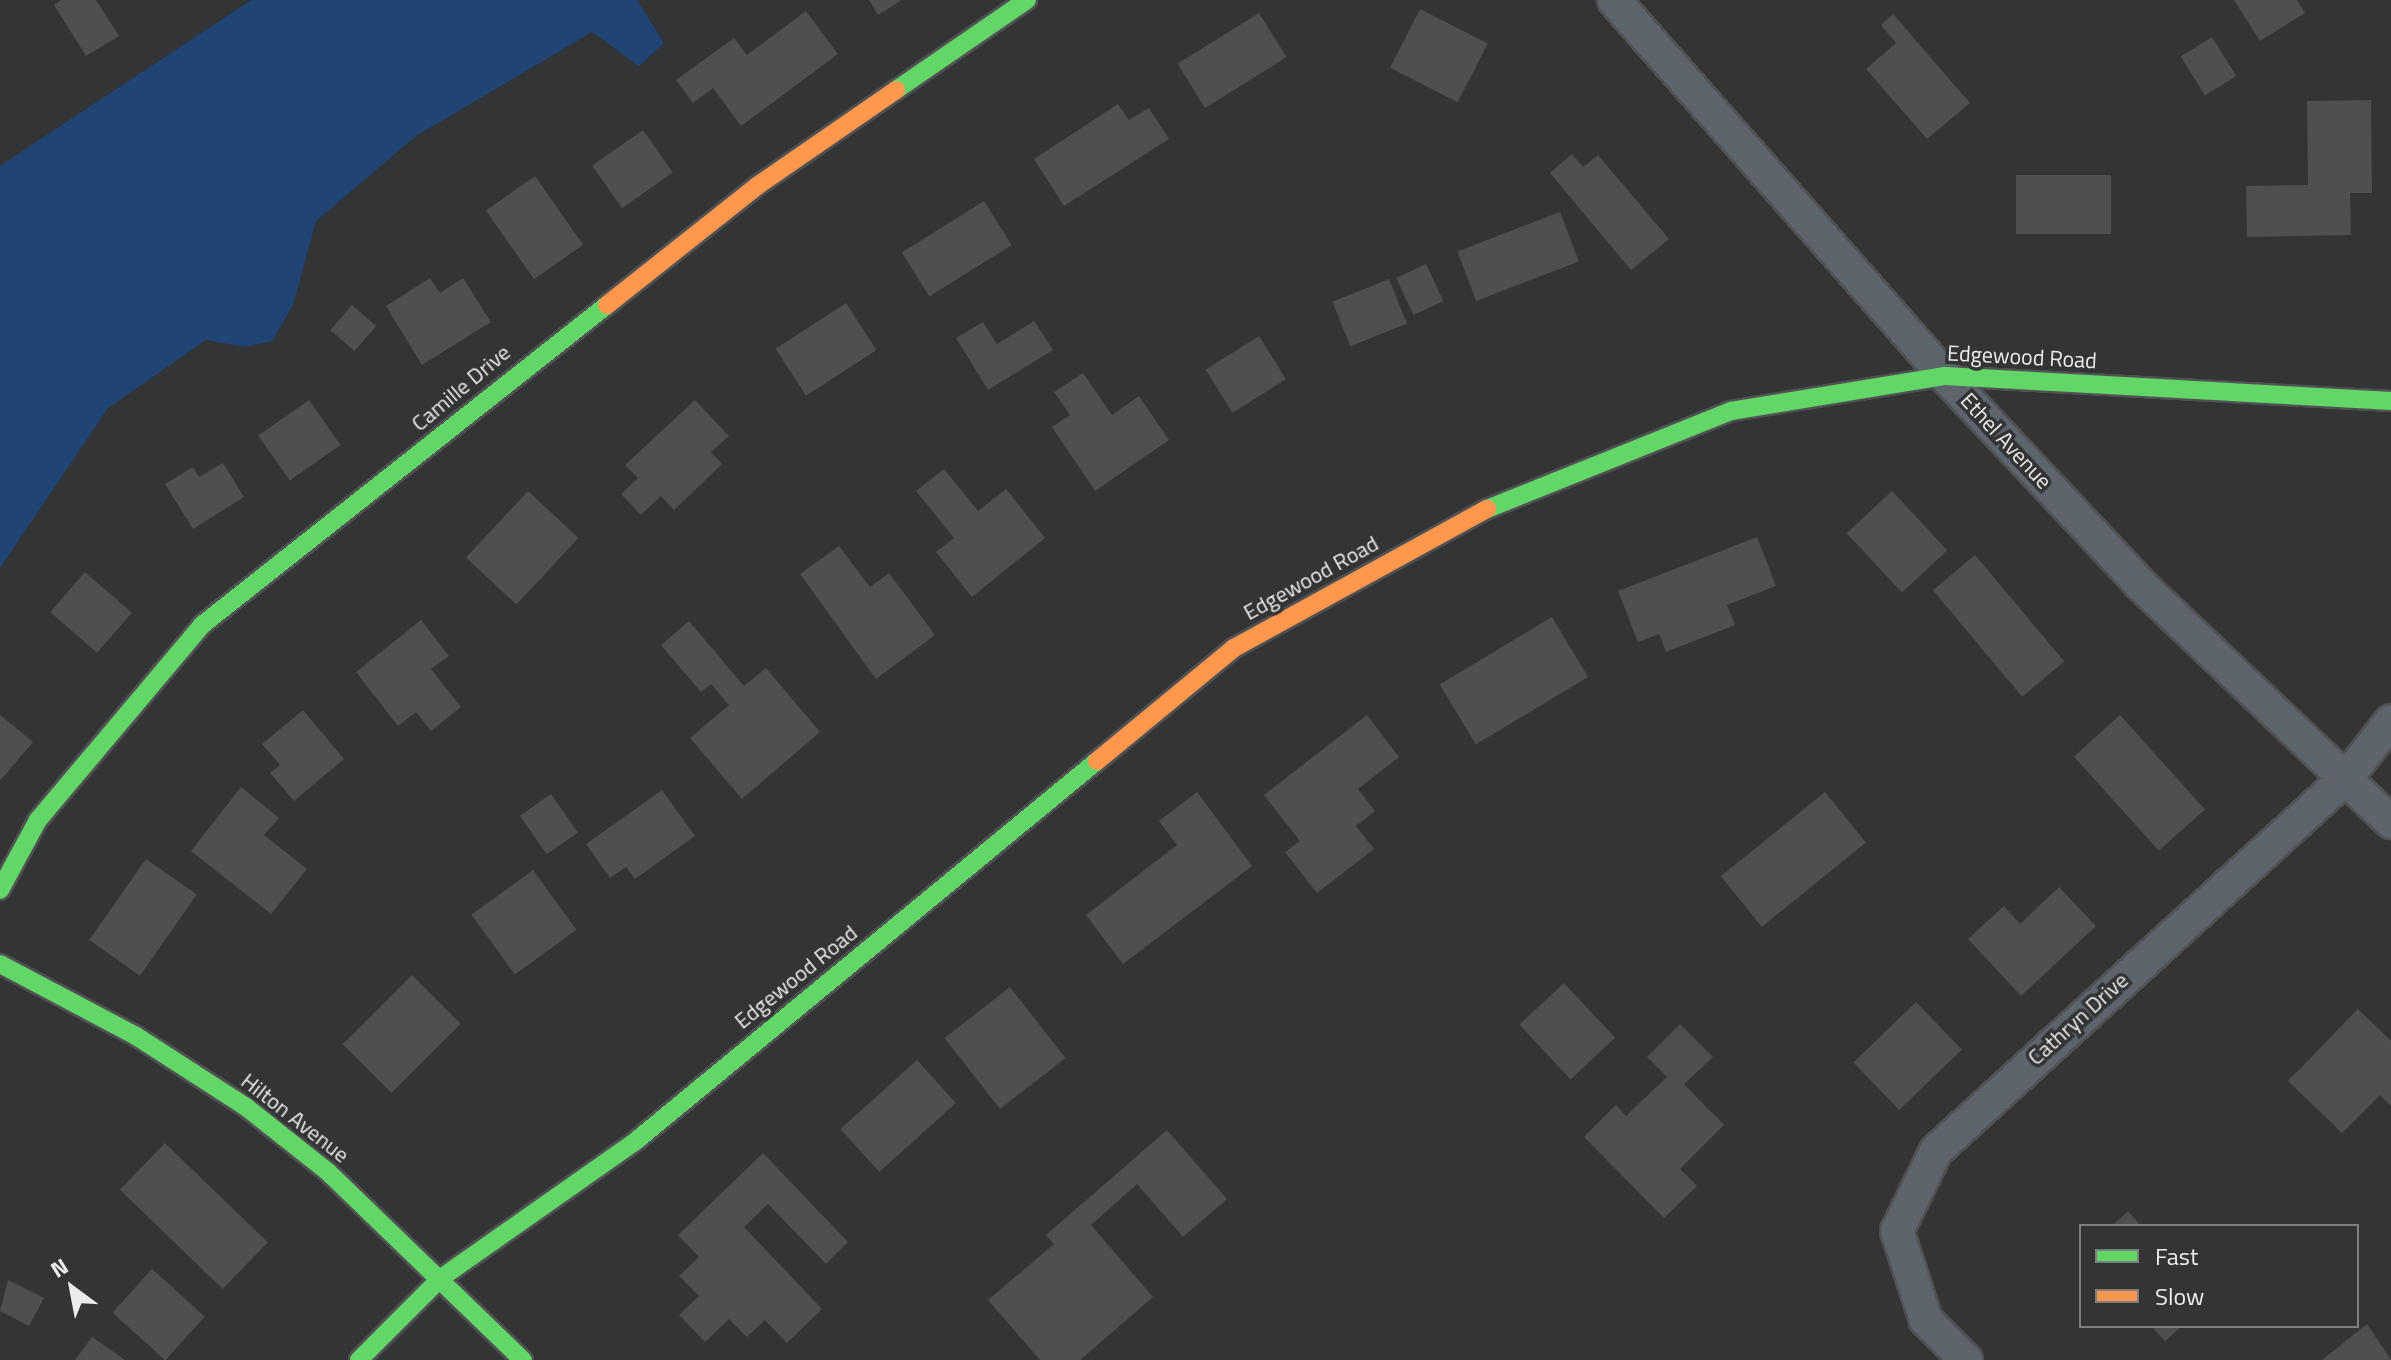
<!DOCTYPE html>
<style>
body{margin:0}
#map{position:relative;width:2391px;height:1360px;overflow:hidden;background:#333435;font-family:"Titillium Web",sans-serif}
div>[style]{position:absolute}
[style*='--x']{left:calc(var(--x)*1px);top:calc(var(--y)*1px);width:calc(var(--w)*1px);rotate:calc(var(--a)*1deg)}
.green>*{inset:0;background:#204474}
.building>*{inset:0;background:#4e4f50;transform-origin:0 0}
.roads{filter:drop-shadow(2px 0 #505153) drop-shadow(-2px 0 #505153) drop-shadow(0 2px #505153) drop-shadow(0 -2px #505153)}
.street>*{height:32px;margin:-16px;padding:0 16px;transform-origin:16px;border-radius:16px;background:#5e646c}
.fast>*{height:18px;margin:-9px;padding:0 9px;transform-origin:9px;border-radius:9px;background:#63d668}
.slow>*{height:18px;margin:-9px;padding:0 9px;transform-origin:9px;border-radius:9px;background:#ff974d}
span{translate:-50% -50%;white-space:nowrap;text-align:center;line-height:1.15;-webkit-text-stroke:7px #323436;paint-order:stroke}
.street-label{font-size:22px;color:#ebecee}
.legend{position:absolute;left:2079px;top:1224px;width:280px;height:104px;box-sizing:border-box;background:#323436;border:2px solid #7c7e80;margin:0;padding:10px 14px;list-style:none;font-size:24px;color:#ebecee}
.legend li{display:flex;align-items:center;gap:16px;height:40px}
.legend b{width:40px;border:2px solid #7c7e80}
.north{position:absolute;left:32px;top:1248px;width:80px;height:80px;-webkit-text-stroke:6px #323436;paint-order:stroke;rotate:328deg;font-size:22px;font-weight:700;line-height:32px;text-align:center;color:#ebecee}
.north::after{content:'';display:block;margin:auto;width:28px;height:36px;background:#ebecee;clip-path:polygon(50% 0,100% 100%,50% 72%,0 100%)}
</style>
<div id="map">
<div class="green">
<i style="clip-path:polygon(251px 0,637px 0,664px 43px,639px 66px,592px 32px,416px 136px,316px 221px,293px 305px,272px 341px,245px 347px,206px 340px,108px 408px,0 568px,0 166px)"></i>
</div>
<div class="building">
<i style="clip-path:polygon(61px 0,96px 0,119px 36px,86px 56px,54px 5px)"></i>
<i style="clip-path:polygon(869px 0,902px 0,878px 15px)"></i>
<i style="clip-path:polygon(2234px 0,2297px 0,2305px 13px,2260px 41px)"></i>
<i style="left:1420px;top:9px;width:76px;height:66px;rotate:27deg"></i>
<i style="clip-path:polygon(806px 11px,838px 54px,741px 126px,713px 88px,693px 103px,676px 80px,734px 38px,747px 55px)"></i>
<i style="left:1259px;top:13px;width:52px;height:96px;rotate:58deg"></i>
<i style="clip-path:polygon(1893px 14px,1970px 103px,1927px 139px,1866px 69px,1896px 43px,1881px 25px)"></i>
<i style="left:2212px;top:37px;width:46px;height:37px;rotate:58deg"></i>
<i style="clip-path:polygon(2371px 100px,2372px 193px,2350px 193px,2351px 235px,2247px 237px,2246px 186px,2308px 185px,2307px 101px)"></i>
<i style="clip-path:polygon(1118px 104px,1129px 120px,1149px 108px,1169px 139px,1064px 206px,1034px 159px)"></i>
<i style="left:643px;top:130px;width:52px;height:62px;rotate:55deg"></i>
<i style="clip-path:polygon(1572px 154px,1583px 167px,1598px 155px,1669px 239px,1631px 270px,1550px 173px)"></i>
<i style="left:2016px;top:175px;width:95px;height:59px"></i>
<i style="left:535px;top:176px;width:84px;height:60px;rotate:55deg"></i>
<i style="left:984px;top:201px;width:52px;height:97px;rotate:58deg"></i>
<i style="left:1560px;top:212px;width:53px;height:110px;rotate:69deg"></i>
<i style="left:1426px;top:264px;width:41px;height:33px;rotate:65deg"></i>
<i style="clip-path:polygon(430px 278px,440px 293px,463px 278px,491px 322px,422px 365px,386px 306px)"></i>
<i style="left:1389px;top:279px;width:48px;height:61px;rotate:68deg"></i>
<i style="left:846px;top:303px;width:56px;height:84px;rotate:57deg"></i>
<i style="left:352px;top:305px;width:32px;height:33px;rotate:41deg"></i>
<i style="clip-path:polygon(1034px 321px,1053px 350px,988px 390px,956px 338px,983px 322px,997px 344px)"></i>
<i style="left:1259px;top:336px;width:51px;height:63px;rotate:58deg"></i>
<i style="clip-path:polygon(1083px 373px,1112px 415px,1139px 396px,1169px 440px,1095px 491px,1052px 427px,1070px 415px,1054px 392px)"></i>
<i style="left:309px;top:400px;width:55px;height:62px;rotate:55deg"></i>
<i style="clip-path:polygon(695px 400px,729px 436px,711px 452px,722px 464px,674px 510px,661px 496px,641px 515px,621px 494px,638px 478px,625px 465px)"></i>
<i style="clip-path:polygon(223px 463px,244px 497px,193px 529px,165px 484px,193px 467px,199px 477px)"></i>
<i style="clip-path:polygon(944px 469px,978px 511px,1006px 489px,1045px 538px,972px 597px,936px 552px,954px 538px,916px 491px)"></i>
<i style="left:528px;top:491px;width:69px;height:91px;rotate:43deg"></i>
<i style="left:1892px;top:491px;width:81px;height:62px;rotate:47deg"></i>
<i style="clip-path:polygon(1757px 537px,1776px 586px,1727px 605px,1735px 625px,1666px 652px,1659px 634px,1638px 642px,1618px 591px)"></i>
<i style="clip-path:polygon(839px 546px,870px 587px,889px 573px,935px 635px,876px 679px,800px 574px)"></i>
<i style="left:1975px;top:555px;width:139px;height:55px;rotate:50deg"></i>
<i style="left:85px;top:572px;width:62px;height:53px;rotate:41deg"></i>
<i style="left:1552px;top:617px;width:70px;height:131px;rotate:59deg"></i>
<i style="clip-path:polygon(421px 620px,449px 656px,431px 669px,461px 707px,431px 731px,416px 712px,398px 726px,356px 672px)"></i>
<i style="clip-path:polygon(689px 621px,744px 686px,766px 668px,820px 732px,742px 799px,690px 738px,729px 705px,711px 684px,701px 692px,661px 645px)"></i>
<i style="clip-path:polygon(303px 710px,344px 759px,294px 801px,270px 773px,280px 765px,262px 744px)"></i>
<i style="clip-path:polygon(0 715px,33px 742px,0 781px)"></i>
<i style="clip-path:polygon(1367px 715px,1399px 757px,1358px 789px,1375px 811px,1356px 826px,1374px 849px,1317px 893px,1285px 852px,1300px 841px,1264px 795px)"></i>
<i style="left:2120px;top:715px;width:127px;height:62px;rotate:48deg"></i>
<i style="clip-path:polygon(241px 787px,279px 818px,264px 835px,307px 869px,271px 914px,191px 851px)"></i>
<i style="clip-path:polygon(662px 790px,695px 836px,635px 879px,626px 867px,610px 878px,586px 844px)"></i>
<i style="clip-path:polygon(1197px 792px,1252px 866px,1123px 964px,1086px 915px,1177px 845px,1159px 821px)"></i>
<i style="left:1825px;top:792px;width:65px;height:134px;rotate:51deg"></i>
<i style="left:551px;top:794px;width:47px;height:38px;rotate:55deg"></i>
<i style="left:146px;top:859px;width:62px;height:99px;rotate:35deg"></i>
<i style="left:533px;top:870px;width:74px;height:76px;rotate:54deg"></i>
<i style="clip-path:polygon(2059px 887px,2096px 926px,2021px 996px,1968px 939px,2004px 906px,2020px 924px)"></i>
<i style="left:412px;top:975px;width:69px;height:98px;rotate:45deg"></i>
<i style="left:1564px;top:983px;width:75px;height:61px;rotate:47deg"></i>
<i style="left:1010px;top:987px;width:90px;height:83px;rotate:52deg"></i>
<i style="left:1916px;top:1002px;width:66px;height:87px;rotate:46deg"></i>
<i style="clip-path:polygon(2358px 1009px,2391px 1041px,2391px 1106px,2380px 1095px,2342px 1133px,2288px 1081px)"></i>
<i style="clip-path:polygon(1680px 1024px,1713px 1057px,1684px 1084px,1724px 1125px,1680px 1169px,1697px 1186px,1664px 1218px,1584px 1137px,1616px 1105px,1626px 1116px,1667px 1077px,1647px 1057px)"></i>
<i style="left:917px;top:1060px;width:58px;height:103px;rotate:48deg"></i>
<i style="clip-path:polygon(1167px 1130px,1227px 1199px,1183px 1237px,1137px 1184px,1091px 1225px,1153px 1297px,1080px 1360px,1040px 1360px,988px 1300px,1054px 1244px,1046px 1235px)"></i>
<i style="left:165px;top:1143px;width:143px;height:65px;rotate:44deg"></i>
<i style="clip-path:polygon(763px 1153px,848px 1242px,826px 1264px,768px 1204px,744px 1227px,822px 1309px,787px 1343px,765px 1320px,747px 1337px,729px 1319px,705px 1342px,679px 1315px,699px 1296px,679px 1276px,699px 1257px,678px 1235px)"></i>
<i style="clip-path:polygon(2128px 1211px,2141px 1226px,2112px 1226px)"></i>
<i style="left:152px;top:1269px;width:71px;height:59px;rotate:42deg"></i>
<i style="clip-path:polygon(8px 1280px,44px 1298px,29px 1326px,0 1311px)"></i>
<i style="clip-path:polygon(2367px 1324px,2391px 1360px,2322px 1360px)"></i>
<i style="clip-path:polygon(2151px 1326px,2182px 1326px,2165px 1341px)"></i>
<i style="clip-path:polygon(92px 1337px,125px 1360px,75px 1360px)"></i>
</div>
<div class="roads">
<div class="street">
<i style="--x:1614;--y:0;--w:501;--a:48.64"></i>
<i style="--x:1945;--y:376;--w:285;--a:46.8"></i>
<i style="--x:2140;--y:584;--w:346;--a:43.5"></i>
<i style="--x:1966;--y:1360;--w:57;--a:-135"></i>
<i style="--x:1926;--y:1320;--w:94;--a:-108"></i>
<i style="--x:1897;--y:1231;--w:89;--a:-64"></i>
<i style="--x:1936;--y:1151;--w:556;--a:-42.3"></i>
<i style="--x:2347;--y:777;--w:71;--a:-51.8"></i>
</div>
<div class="fast">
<i style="--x:896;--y:90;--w:159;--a:-34.5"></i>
<i style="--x:1487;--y:509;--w:263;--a:-21.9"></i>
<i style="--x:1731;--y:411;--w:217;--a:-9.3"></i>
<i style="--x:1945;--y:376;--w:447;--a:3.2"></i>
<i style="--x:0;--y:890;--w:80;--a:-61.5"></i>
<i style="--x:38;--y:820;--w:255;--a:-49.9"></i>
<i style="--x:202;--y:625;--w:516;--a:-38.31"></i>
<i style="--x:0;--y:964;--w:154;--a:27.9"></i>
<i style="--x:136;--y:1036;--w:131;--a:32.8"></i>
<i style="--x:246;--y:1107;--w:105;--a:38.4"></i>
<i style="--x:328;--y:1172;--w:271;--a:44"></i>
<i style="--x:359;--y:1360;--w:116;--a:-45"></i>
<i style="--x:441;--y:1278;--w:240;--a:-35.1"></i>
<i style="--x:637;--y:1140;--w:596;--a:-39.49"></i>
</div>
<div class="slow">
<i style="--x:607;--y:305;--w:191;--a:-38.4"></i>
<i style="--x:757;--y:186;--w:169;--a:-34.6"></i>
<i style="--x:1097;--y:761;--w:178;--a:-39.5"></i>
<i style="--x:1234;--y:648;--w:289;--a:-28.8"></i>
</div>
</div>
<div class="street-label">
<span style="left:2022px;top:357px;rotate:3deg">Edgewood Road</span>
<span style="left:461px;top:388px;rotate:-40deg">Camille Drive</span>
<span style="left:2006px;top:441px;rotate:47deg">Ethel Avenue</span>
<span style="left:1311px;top:578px;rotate:-29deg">Edgewood Road</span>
<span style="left:796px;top:977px;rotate:-39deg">Edgewood Road</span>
<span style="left:2078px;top:1019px;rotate:-42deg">Cathryn Drive</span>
<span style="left:295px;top:1118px;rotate:38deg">Hilton Avenue</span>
</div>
<ul class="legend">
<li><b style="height:10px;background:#63d668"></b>Fast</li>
<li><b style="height:10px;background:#ff974d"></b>Slow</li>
</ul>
<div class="north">N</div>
</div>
